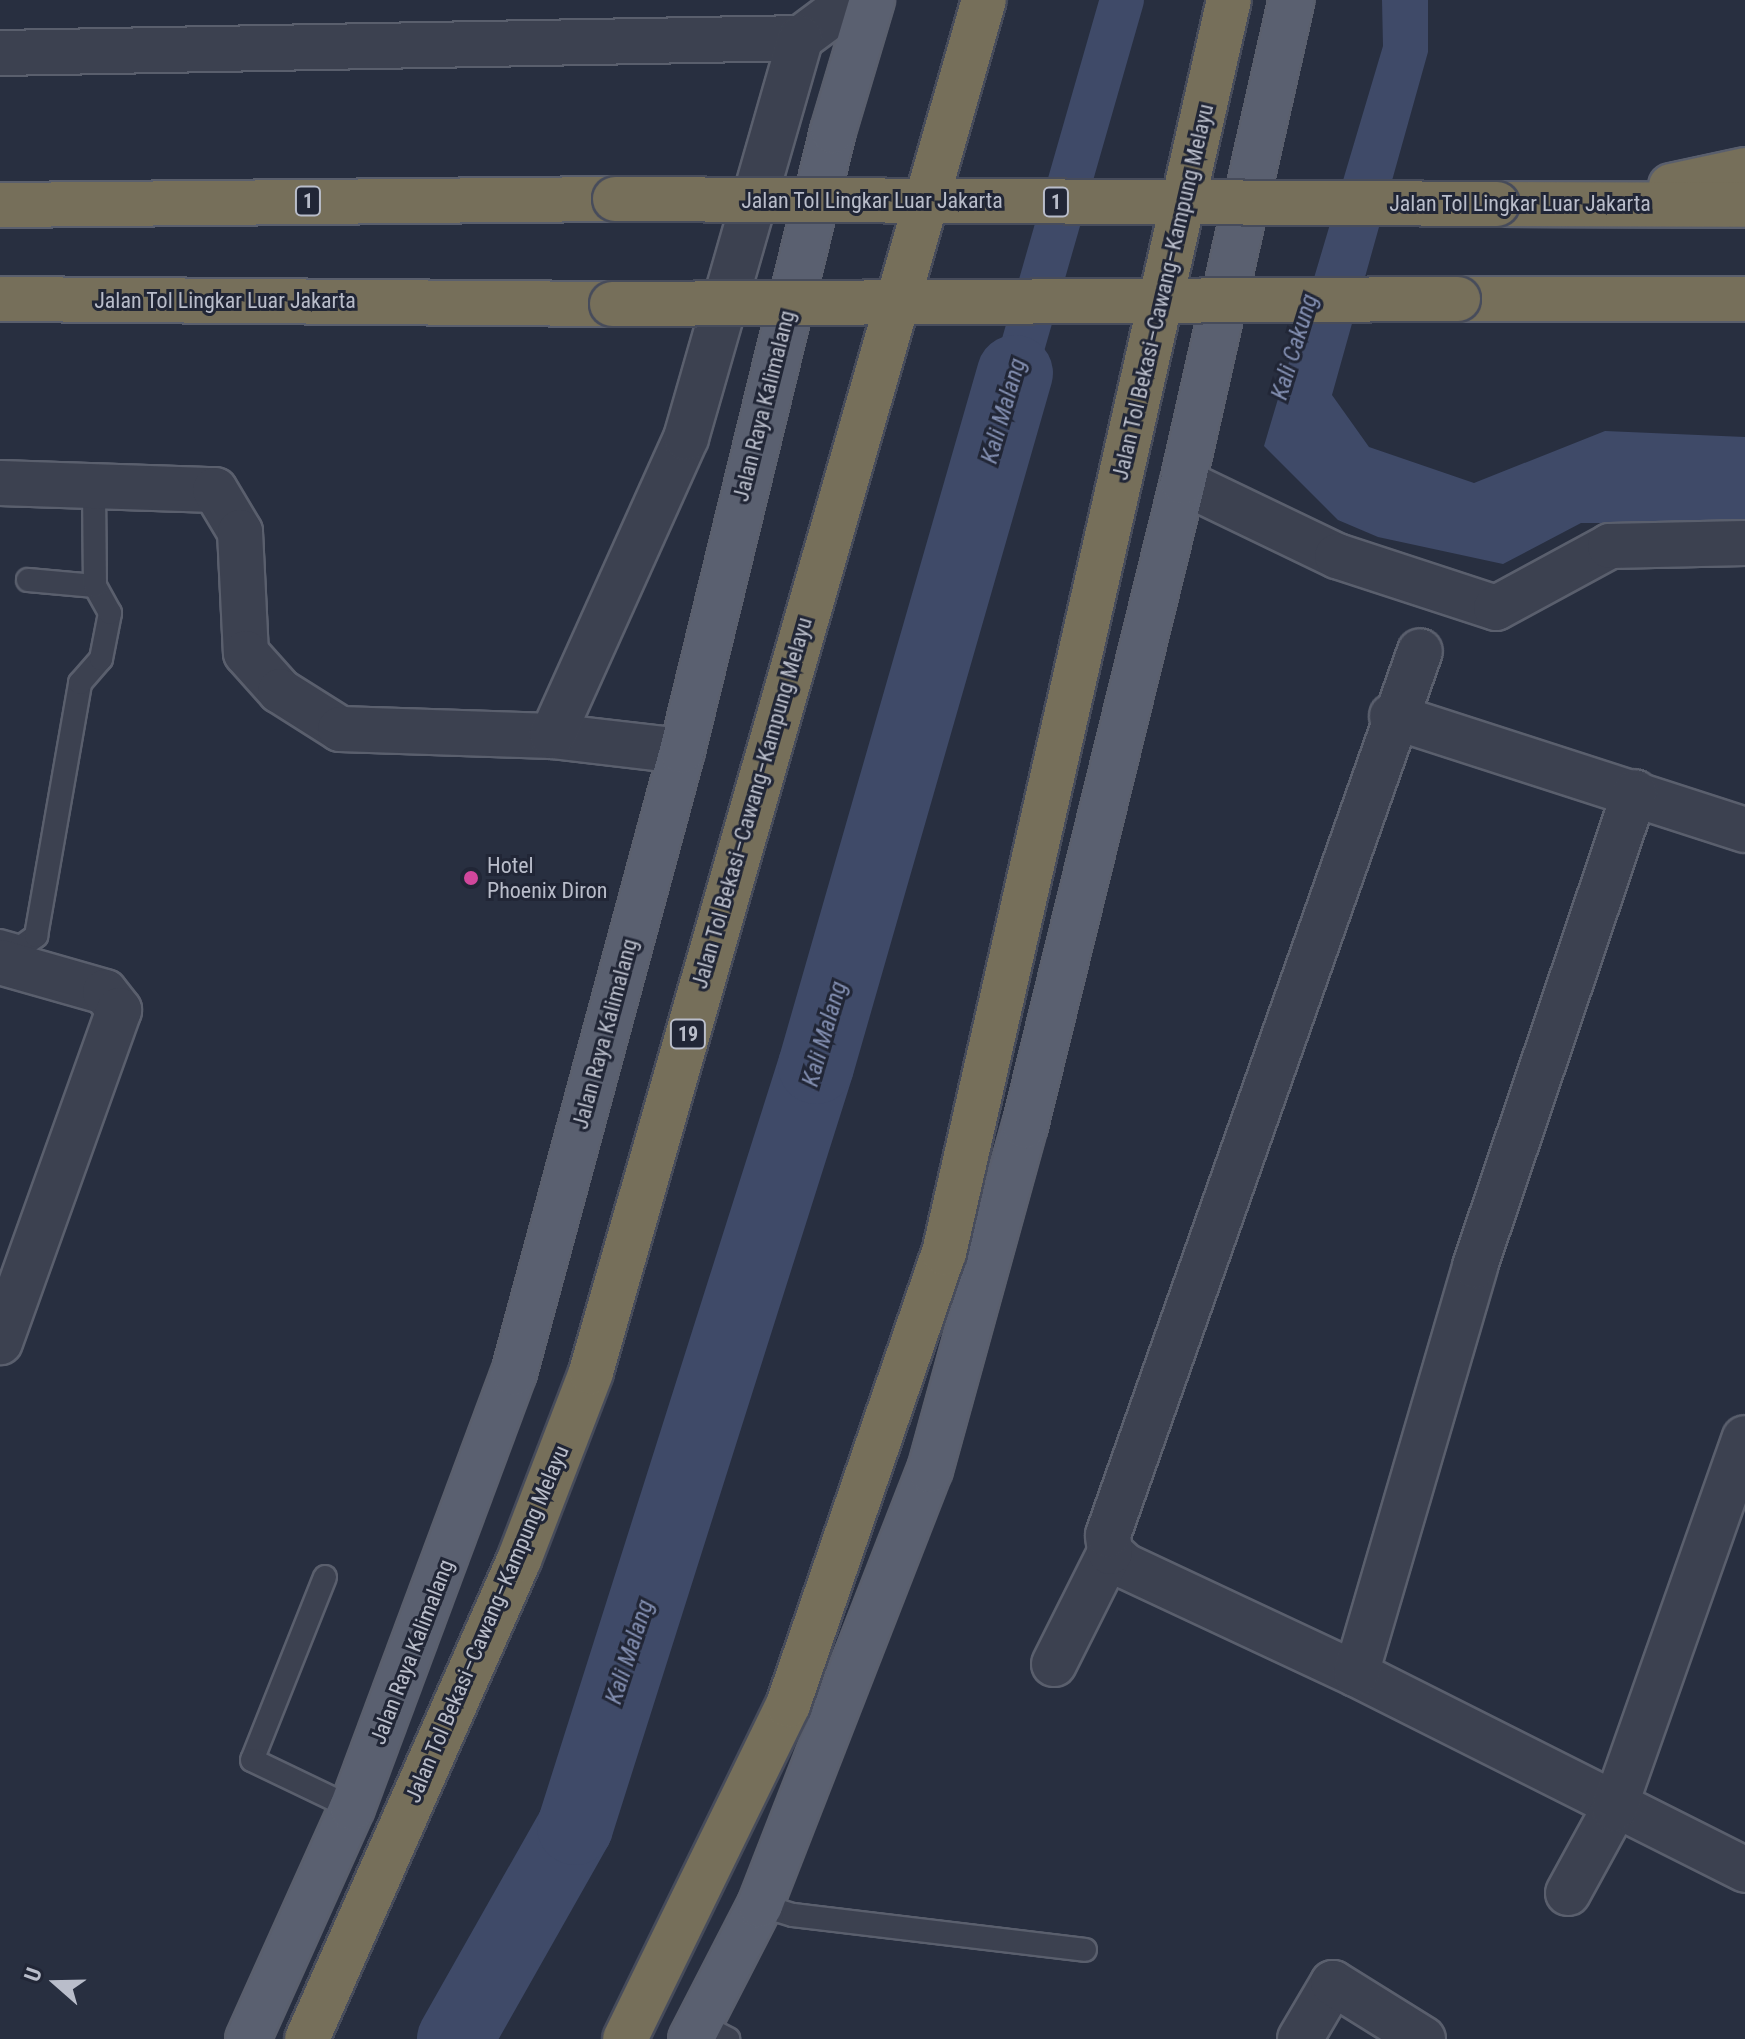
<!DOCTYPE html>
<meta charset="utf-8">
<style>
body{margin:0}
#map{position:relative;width:1745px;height:2039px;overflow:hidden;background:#282f40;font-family:"Roboto Condensed",sans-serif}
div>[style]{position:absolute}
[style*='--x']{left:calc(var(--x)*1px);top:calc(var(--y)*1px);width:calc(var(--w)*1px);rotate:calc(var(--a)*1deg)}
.water>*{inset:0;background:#3f4a68}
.canal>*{height:44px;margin:-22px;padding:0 22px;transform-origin:22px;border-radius:22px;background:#3f4a68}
.river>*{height:76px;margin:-38px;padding:0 38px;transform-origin:38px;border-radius:38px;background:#3f4a68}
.roads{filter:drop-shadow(2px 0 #5a5f6d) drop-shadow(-2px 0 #5a5f6d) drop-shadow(0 2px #5a5f6d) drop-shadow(0 -2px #5a5f6d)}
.service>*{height:22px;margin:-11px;padding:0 11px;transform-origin:11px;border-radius:11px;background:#3c4150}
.minor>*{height:44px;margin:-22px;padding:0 22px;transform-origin:22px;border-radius:22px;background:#3c4150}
.tertiary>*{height:44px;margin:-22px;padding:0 22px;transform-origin:22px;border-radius:22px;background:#3c4150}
.primary>*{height:44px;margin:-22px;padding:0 22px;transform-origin:22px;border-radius:22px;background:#5a6070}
.motorway>*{height:44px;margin:-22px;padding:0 22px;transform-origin:22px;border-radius:22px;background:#766f5a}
.bridges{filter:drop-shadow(2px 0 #474c5b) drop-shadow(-2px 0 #474c5b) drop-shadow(0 2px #474c5b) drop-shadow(0 -2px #474c5b)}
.motorway-bridge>*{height:44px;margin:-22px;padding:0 22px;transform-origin:22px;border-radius:22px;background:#766f5a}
.dots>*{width:22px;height:22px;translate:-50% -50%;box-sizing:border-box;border:4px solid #212636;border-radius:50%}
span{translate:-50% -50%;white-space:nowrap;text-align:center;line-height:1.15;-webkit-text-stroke:6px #212636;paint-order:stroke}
.shield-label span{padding:2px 6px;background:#212636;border:2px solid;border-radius:6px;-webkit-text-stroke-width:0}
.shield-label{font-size:20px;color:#b9bdca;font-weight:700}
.street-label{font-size:22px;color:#b9bdca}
.poi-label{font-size:22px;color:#b9bdca}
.left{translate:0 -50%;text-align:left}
.water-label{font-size:24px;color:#828eb0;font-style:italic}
.north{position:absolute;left:16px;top:1943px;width:80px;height:80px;-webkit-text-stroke:6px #212636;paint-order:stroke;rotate:290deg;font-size:22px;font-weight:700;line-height:32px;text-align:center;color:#b9bdca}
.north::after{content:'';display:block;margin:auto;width:28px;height:36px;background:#b9bdca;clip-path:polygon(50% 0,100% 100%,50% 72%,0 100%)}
</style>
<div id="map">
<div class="water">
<i style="clip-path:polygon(1382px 0,1428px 0,1428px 52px,1332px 395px,1369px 447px,1474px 483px,1605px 431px,1745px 437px,1745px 523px,1581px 523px,1503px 564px,1378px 537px,1338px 520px,1264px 446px,1383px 46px)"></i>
</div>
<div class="canal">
<i style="--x:1015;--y:373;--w:388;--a:-74"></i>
</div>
<div class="river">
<i style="--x:455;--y:2039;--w:244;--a:-60.5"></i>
<i style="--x:575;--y:1827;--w:798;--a:-72.43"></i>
<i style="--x:816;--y:1066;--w:721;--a:-73.98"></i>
</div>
<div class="roads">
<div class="service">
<i style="--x:28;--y:580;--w:67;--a:5.1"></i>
<i style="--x:0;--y:941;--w:22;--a:16"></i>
<i style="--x:21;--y:947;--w:19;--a:-36"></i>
<i style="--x:36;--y:936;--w:257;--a:-80.1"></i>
<i style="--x:80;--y:683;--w:32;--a:-49"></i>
<i style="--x:101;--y:659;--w:47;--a:-78.9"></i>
<i style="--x:110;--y:613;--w:31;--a:-119"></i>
<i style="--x:95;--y:586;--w:103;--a:-90.6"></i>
<i style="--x:325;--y:1577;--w:197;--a:111.7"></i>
<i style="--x:252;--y:1760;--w:111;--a:25.6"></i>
<i style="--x:760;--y:1905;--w:34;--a:17"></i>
<i style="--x:793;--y:1915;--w:294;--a:6.8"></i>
<i style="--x:699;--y:2024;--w:33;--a:27"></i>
</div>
<div class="minor">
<i style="--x:1183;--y:482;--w:171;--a:25.7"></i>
<i style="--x:1337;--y:556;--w:167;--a:18.1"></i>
<i style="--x:1496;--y:608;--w:130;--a:-28.5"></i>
<i style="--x:1610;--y:546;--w:135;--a:-1.3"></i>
<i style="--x:1392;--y:716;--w:371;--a:17.9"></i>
<i style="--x:0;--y:962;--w:109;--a:15.9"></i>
<i style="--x:105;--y:992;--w:23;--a:52"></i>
<i style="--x:119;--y:1010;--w:353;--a:109.7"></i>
<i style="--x:1110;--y:1552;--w:21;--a:43"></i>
<i style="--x:1125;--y:1566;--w:255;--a:25.1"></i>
<i style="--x:1356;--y:1674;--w:436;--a:26.7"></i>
<i style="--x:1054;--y:1664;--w:125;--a:-63.4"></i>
<i style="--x:1110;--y:1552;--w:17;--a:-97"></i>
<i style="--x:1108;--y:1535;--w:937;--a:-70.56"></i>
<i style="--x:1356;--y:1674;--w:425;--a:-73.7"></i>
<i style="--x:1475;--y:1266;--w:500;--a:-71.35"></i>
<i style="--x:1568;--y:1893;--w:96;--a:-61.3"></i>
<i style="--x:1614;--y:1809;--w:393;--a:-70.6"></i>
<i style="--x:1300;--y:2039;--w:65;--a:-59.5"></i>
<i style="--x:1333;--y:1983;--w:106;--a:31.9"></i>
</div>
<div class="tertiary">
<i style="--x:0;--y:53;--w:801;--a:-1.07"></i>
<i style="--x:801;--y:38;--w:64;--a:-36.7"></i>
<i style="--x:0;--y:483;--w:215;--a:1.9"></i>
<i style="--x:215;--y:490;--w:49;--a:59.2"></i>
<i style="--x:240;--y:532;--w:121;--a:87.2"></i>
<i style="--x:246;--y:653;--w:51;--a:48.2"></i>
<i style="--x:280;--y:691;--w:71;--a:32.3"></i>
<i style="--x:340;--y:729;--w:212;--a:1.9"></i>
<i style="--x:552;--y:736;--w:131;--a:6.6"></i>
<i style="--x:552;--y:736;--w:327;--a:-65.8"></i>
<i style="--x:686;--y:438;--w:416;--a:-74"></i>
</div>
<div class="primary">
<i style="--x:248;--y:2039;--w:253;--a:-65.8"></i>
<i style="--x:352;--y:1808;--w:464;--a:-69.6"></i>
<i style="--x:514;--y:1373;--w:644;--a:-74.89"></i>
<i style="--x:682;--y:751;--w:638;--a:-76.31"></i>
<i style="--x:833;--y:131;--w:137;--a:-73.4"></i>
<i style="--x:691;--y:2039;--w:151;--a:-62.8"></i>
<i style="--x:760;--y:1905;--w:467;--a:-68.7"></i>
<i style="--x:930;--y:1470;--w:357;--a:-74.6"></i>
<i style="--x:1025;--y:1126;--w:663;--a:-76.22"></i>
<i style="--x:1183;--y:482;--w:494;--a:-77.3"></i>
</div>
<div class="motorway">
<i style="--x:1671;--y:186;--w:76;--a:-12.2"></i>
<i style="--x:1497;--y:204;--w:248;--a:0.2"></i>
<i style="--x:0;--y:205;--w:615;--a:-0.56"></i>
<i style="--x:0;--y:299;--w:612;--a:0.47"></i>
<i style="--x:1458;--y:299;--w:287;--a:0"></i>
</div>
</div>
<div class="bridges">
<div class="motorway-bridge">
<i style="--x:615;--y:199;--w:882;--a:0.32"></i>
<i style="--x:612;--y:304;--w:846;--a:-0.34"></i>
<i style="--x:307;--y:2039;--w:524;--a:-66.13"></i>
<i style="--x:519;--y:1560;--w:201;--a:-69"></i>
<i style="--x:591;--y:1372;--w:1427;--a:-74.02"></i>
<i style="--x:625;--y:2039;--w:372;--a:-64"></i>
<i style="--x:788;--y:1705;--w:478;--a:-71"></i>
<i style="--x:944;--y:1253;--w:1285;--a:-77.19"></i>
</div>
</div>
<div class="dots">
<i style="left:471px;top:878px;background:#d1479c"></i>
</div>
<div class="shield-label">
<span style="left:308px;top:201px">1</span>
<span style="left:1056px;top:202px">1</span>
<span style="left:688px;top:1034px">19</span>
</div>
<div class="street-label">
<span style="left:872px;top:201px">Jalan Tol Lingkar Luar Jakarta</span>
<span style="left:1520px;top:204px">Jalan Tol Lingkar Luar Jakarta</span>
<span style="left:1163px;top:292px;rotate:-77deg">Jalan Tol Bekasi–Cawang–Kampung Melayu</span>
<span style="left:225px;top:301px">Jalan Tol Lingkar Luar Jakarta</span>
<span style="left:764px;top:406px;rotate:-76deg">Jalan Raya Kalimalang</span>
<span style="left:752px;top:803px;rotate:-74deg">Jalan Tol Bekasi–Cawang–Kampung Melayu</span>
<span style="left:605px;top:1034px;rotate:-75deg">Jalan Raya Kalimalang</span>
<span style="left:487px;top:1624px;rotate:-67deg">Jalan Tol Bekasi–Cawang–Kampung Melayu</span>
<span style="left:412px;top:1652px;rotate:-69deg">Jalan Raya Kalimalang</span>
</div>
<div class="poi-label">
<span class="left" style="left:487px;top:878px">Hotel<br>Phoenix Diron</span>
</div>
<div class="water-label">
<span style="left:1295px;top:347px;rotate:-73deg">Kali Cakung</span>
<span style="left:1004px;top:411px;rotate:-74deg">Kali Malang</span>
<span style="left:825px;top:1034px;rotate:-74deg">Kali Malang</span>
<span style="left:630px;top:1652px;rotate:-72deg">Kali Malang</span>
</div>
<div class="north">U</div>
</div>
